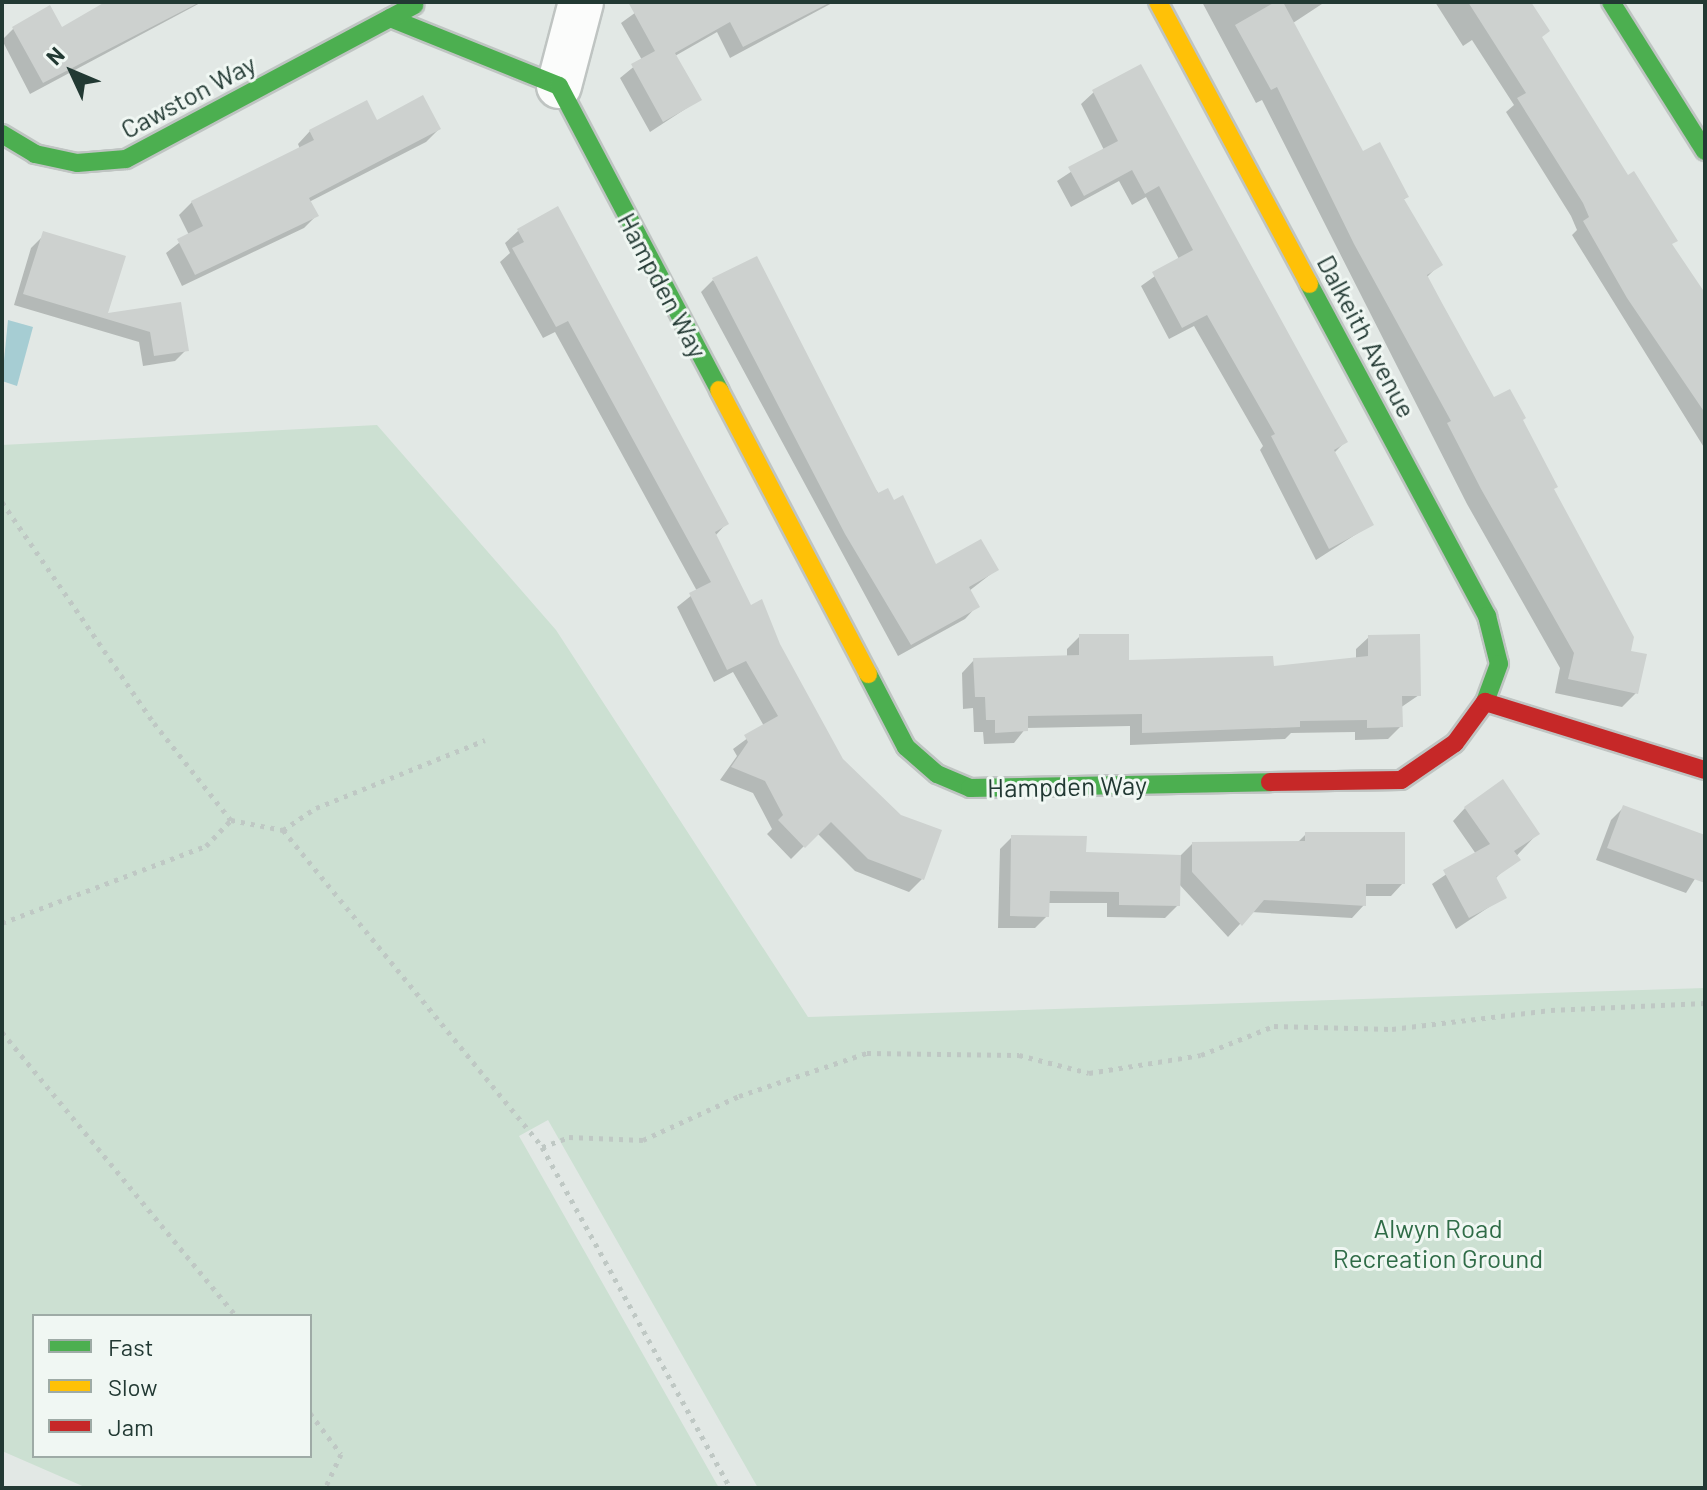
<!DOCTYPE html>
<style>
body{margin:0}
#map{position:relative;width:1707px;height:1490px;overflow:hidden;background:#e2e8e5;font-family:Barlow,sans-serif}
div>[style]{position:absolute}
[style*='--x']{left:calc(var(--x)*1px);top:calc(var(--y)*1px);width:calc(var(--w)*1px);rotate:calc(var(--a)*1deg)}
.green>*{inset:0;background:#cce0d2}
.water>*{inset:0;background:#a6cdd3}
.shadow>*{inset:0;background:#0003}
.building>*{inset:0;background:#cdd1cf}
.path>*{height:5px;margin-top:-2.5px;transform-origin:0;background:repeating-linear-gradient(90deg,#bfc8c4 0 4px,transparent 0 10px)}
.roads{filter:drop-shadow(2px 0 #bfc4c2) drop-shadow(-2px 0 #bfc4c2) drop-shadow(0 2px #bfc4c2) drop-shadow(0 -2px #bfc4c2)}
.street>*{height:44px;margin:-22px;padding:0 22px;transform-origin:22px;border-radius:22px;background:#fbfcfb}
.fast>*{height:18px;margin:-9px;padding:0 9px;transform-origin:9px;border-radius:9px;background:#4caf50}
.slow>*{height:18px;margin:-9px;padding:0 9px;transform-origin:9px;border-radius:9px;background:#ffc107}
.jam>*{height:18px;margin:-9px;padding:0 9px;transform-origin:9px;border-radius:9px;background:#c62828}
span{translate:-50% -50%;white-space:nowrap;text-align:center;line-height:1.15;-webkit-text-stroke:6px #f0f7f3;paint-order:stroke}
.street-label{font-size:26px;color:#223933}
.park-label{font-size:26px;color:#2f6c47}
.frame{position:absolute;inset:0;border:4px solid #223933;pointer-events:none}
.legend{position:absolute;left:32px;top:1314px;width:280px;height:144px;box-sizing:border-box;background:#f0f7f3;border:2px solid #9eaba6;margin:0;padding:10px 14px;list-style:none;font-size:24px;color:#223933}
.legend li{display:flex;align-items:center;gap:16px;height:40px}
.legend b{width:40px;border:2px solid #9eaba6}
.north{position:absolute;left:32px;top:32px;width:80px;height:80px;-webkit-text-stroke:6px #f0f7f3;paint-order:stroke;rotate:314deg;font-size:22px;font-weight:700;line-height:32px;text-align:center;color:#223933}
.north::after{content:'';display:block;margin:auto;width:28px;height:36px;background:#223933;clip-path:polygon(50% 0,100% 100%,50% 72%,0 100%)}
</style>
<div id="map">
<div class="green">
<i style="clip-path:polygon(evenodd,377px 425px,556px 630px,808px 1017px,1705px 988px,1705px 1488px,758px 1488px,548px 1120px,519px 1136px,719px 1488px,87px 1488px,2px 1451px,2px 445px,377px 425px,34px 1316px,310px 1316px,310px 1456px,34px 1456px,34px 1316px)"></i>
</div>
<div class="water">
<i style="clip-path:polygon(8px 320px,33px 327px,17px 386px,2px 381px)"></i>
</div>
<div class="shadow">
<i style="clip-path:polygon(109px 2px,202px 2px,30px 94px,2px 40px,14px 28px,61px 29px)"></i>
<i style="clip-path:polygon(650px 2px,834px 2px,730px 58px,717px 32px,675px 56px,699px 100px,650px 132px,620px 78px,642px 60px,621px 23px)"></i>
<i style="clip-path:polygon(1202px 2px,1325px 2px,1293px 23px,1363px 154px,1407px 197px,1403px 200px,1440px 264px,1426px 278px,1493px 400px,1521px 421px,1629px 652px,1636px 693px,1622px 707px,1555px 693px,1560px 668px,1467px 504px,1262px 100px,1256px 103px)"></i>
<i style="clip-path:polygon(1435px 2px,1529px 2px,1540px 38px,1705px 298px,1705px 449px,1572px 235px,1577px 230px,1571px 216px,1506px 112px,1514px 105px,1472px 40px,1463px 46px)"></i>
<i style="clip-path:polygon(1094px 92px,1345px 442px,1334px 453px,1372px 524px,1316px 560px,1260px 450px,1263px 446px,1194px 326px,1169px 339px,1141px 286px,1179px 259px,1146px 197px,1132px 205px,1119px 181px,1071px 207px,1057px 181px,1104px 150px,1081px 104px)"></i>
<i style="clip-path:polygon(376px 122px,439px 129px,426px 142px,309px 202px,316px 216px,304px 228px,182px 286px,166px 253px,189px 235px,179px 215px,192px 202px,300px 149px,298px 144px,310px 131px)"></i>
<i style="clip-path:polygon(557px 209px,727px 523px,715px 536px,750px 607px,778px 645px,842px 760px,900px 817px,939px 832px,922px 879px,909px 892px,855px 871px,817px 833px,791px 859px,767px 834px,772px 829px,753px 793px,720px 780px,737px 756px,733px 749px,764px 726px,733px 672px,714px 682px,677px 607px,697px 591px,555px 332px,543px 338px,500px 262px,510px 253px,505px 243px,518px 231px)"></i>
<i style="clip-path:polygon(42px 237px,106px 316px,180px 304px,186px 350px,175px 361px,143px 366px,139px 342px,14px 305px,31px 248px)"></i>
<i style="clip-path:polygon(713px 280px,935px 566px,996px 570px,969px 591px,977px 606px,965px 619px,898px 656px,701px 292px)"></i>
<i style="clip-path:polygon(1080px 636px,1127px 662px,1272px 669px,1356px 659px,1356px 649px,1369px 637px,1419px 695px,1400px 708px,1401px 726px,1388px 739px,1355px 740px,1355px 732px,1291px 733px,1285px 739px,1130px 745px,1130px 726px,1026px 728px,1014px 743px,984px 744px,983px 732px,974px 732px,973px 708px,963px 709px,962px 673px,974px 660px,1067px 658px,1067px 649px)"></i>
<i style="clip-path:polygon(1465px 808px,1537px 834px,1495px 879px,1504px 897px,1456px 929px,1432px 884px,1476px 854px,1453px 821px)"></i>
<i style="clip-path:polygon(1623px 808px,1705px 837px,1705px 863px,1686px 893px,1596px 860px,1611px 820px)"></i>
<i style="clip-path:polygon(1306px 834px,1403px 883px,1391px 896px,1364px 896px,1364px 905px,1352px 918px,1251px 912px,1228px 937px,1178px 883px,1178px 905px,1165px 918px,1107px 917px,1107px 903px,1048px 903px,1047px 916px,1035px 928px,998px 928px,1000px 849px,1012px 837px,1084px 854px,1179px 857px,1192px 844px,1297px 843px)"></i>
</div>
<div class="building">
<i style="clip-path:polygon(105px 2px,200px 2px,43px 83px,12px 27px,50px 5px,62px 27px)"></i>
<i style="clip-path:polygon(628px 2px,831px 2px,743px 47px,730px 22px,675px 53px,702px 100px,663px 122px,631px 64px,655px 51px)"></i>
<i style="clip-path:polygon(1275px 2px,1283px 2px,1363px 151px,1380px 142px,1409px 197px,1404px 199px,1443px 265px,1427px 275px,1442px 303px,1494px 397px,1510px 389px,1526px 418px,1523px 420px,1558px 487px,1554px 489px,1634px 637px,1631px 651px,1647px 654px,1638px 694px,1568px 679px,1574px 653px,1481px 489px,1447px 423px,1451px 421px,1354px 244px,1277px 87px,1271px 90px,1235px 25px)"></i>
<i style="clip-path:polygon(1468px 2px,1531px 2px,1550px 31px,1542px 37px,1628px 175px,1634px 171px,1678px 241px,1672px 244px,1705px 293px,1705px 413px,1627px 298px,1583px 221px,1589px 217px,1583px 203px,1517px 98px,1526px 93px)"></i>
<i style="clip-path:polygon(1141px 64px,1348px 442px,1334px 450px,1374px 525px,1329px 549px,1271px 436px,1275px 434px,1207px 315px,1182px 328px,1152px 272px,1193px 250px,1159px 186px,1145px 194px,1132px 170px,1084px 196px,1068px 167px,1118px 141px,1092px 90px)"></i>
<i style="clip-path:polygon(423px 95px,441px 129px,309px 198px,319px 216px,195px 275px,177px 239px,203px 226px,191px 201px,314px 140px,309px 130px,367px 100px,377px 120px)"></i>
<i style="clip-path:polygon(558px 206px,729px 524px,715px 532px,751px 605px,762px 599px,780px 644px,843px 759px,901px 815px,942px 830px,924px 880px,868px 859px,831px 822px,805px 848px,778px 820px,783px 815px,765px 781px,731px 767px,748px 742px,744px 735px,778px 716px,746px 661px,727px 670px,689px 593px,711px 582px,568px 321px,556px 327px,512px 248px,524px 242px,517px 229px)"></i>
<i style="clip-path:polygon(43px 231px,126px 256px,108px 313px,181px 302px,189px 351px,154px 356px,150px 332px,23px 294px)"></i>
<i style="clip-path:polygon(757px 256px,878px 493px,888px 488px,894px 500px,903px 495px,936px 564px,981px 539px,999px 570px,969px 587px,980px 607px,911px 645px,845px 534px,712px 278px)"></i>
<i style="clip-path:polygon(1079px 634px,1129px 634px,1129px 660px,1273px 656px,1274px 666px,1368px 656px,1368px 635px,1420px 634px,1421px 696px,1402px 696px,1403px 727px,1367px 728px,1367px 720px,1300px 721px,1300px 727px,1142px 733px,1142px 714px,1028px 716px,1028px 731px,995px 733px,995px 720px,986px 720px,985px 697px,975px 697px,973px 658px,1079px 655px)"></i>
<i style="clip-path:polygon(1503px 779px,1540px 834px,1514px 851px,1521px 860px,1496px 877px,1507px 898px,1469px 918px,1443px 870px,1490px 844px,1464px 807px)"></i>
<i style="clip-path:polygon(1623px 805px,1705px 835px,1705px 883px,1607px 848px)"></i>
<i style="clip-path:polygon(1305px 832px,1405px 832px,1405px 884px,1366px 884px,1366px 906px,1264px 900px,1242px 926px,1192px 872px,1192px 842px,1305px 841px)"></i>
<i style="clip-path:polygon(1011px 835px,1087px 836px,1086px 852px,1181px 855px,1180px 906px,1119px 905px,1119px 892px,1050px 891px,1049px 917px,1010px 916px)"></i>
</div>
<div class="path">
<i style="--x:2;--y:502;--w:268;--a:55.5"></i>
<i style="--x:154;--y:723;--w:124;--a:51.6"></i>
<i style="--x:231;--y:820;--w:53;--a:10.9"></i>
<i style="--x:283;--y:830;--w:409;--a:50.7"></i>
<i style="--x:542;--y:1147;--w:389;--a:61.1"></i>
<i style="--x:283;--y:830;--w:40;--a:-34"></i>
<i style="--x:316;--y:808;--w:182;--a:-21.9"></i>
<i style="--x:2;--y:923;--w:218;--a:-20.7"></i>
<i style="--x:206;--y:846;--w:36;--a:-46"></i>
<i style="--x:2;--y:1032;--w:368;--a:50.5"></i>
<i style="--x:542;--y:1147;--w:29;--a:-20"></i>
<i style="--x:569;--y:1137;--w:74;--a:2.3"></i>
<i style="--x:643;--y:1140;--w:106;--a:-24.6"></i>
<i style="--x:739;--y:1096;--w:135;--a:-18.6"></i>
<i style="--x:867;--y:1053;--w:152;--a:0.8"></i>
<i style="--x:1019;--y:1055;--w:72;--a:14.4"></i>
<i style="--x:1089;--y:1073;--w:113;--a:-9.1"></i>
<i style="--x:1201;--y:1055;--w:79;--a:-21.7"></i>
<i style="--x:1274;--y:1026;--w:118;--a:1.5"></i>
<i style="--x:1392;--y:1029;--w:160;--a:-6.8"></i>
<i style="--x:1551;--y:1010;--w:154;--a:-2.6"></i>
<i style="--x:310;--y:1413;--w:51;--a:52.9"></i>
<i style="--x:341;--y:1454;--w:38;--a:115"></i>
</div>
<div class="roads">
<div class="street">
<i style="--x:559;--y:86;--w:87;--a:-75.3"></i>
</div>
<div class="fast">
<i style="--x:1611;--y:2;--w:176;--a:57.8"></i>
<i style="--x:390;--y:18;--w:182;--a:21.9"></i>
<i style="--x:559;--y:86;--w:344;--a:62.2"></i>
<i style="--x:2;--y:134;--w:39;--a:31"></i>
<i style="--x:35;--y:154;--w:43;--a:12.1"></i>
<i style="--x:77;--y:163;--w:49;--a:-4.7"></i>
<i style="--x:126;--y:159;--w:327;--a:-28.1"></i>
<i style="--x:1309;--y:284;--w:377;--a:61.8"></i>
<i style="--x:1487;--y:616;--w:49;--a:76"></i>
<i style="--x:1499;--y:664;--w:40;--a:110.2"></i>
<i style="--x:868;--y:674;--w:82;--a:62.5"></i>
<i style="--x:906;--y:747;--w:41;--a:41.1"></i>
<i style="--x:937;--y:774;--w:36;--a:23"></i>
<i style="--x:970;--y:788;--w:300;--a:-1.1"></i>
</div>
<div class="slow">
<i style="--x:1158;--y:2;--w:320;--a:61.8"></i>
<i style="--x:719;--y:390;--w:321;--a:62.3"></i>
</div>
<div class="jam">
<i style="--x:1270;--y:782;--w:131;--a:-0.9"></i>
<i style="--x:1401;--y:780;--w:65;--a:-34.4"></i>
<i style="--x:1455;--y:743;--w:51;--a:-53.8"></i>
<i style="--x:1485;--y:702;--w:230;--a:17.2"></i>
</div>
</div>
<div class="street-label">
<span style="left:188px;top:96px;rotate:-28deg">Cawston Way</span>
<span style="left:663px;top:285px;rotate:62deg">Hampden Way</span>
<span style="left:1367px;top:336px;rotate:62deg">Dalkeith Avenue</span>
<span style="left:1067px;top:786px;rotate:-1deg">Hampden Way</span>
</div>
<div class="park-label">
<span style="left:1438px;top:1243px">Alwyn Road<br>Recreation Ground</span>
</div>
<div class="frame"></div>
<ul class="legend">
<li><b style="height:10px;background:#4caf50"></b>Fast</li>
<li><b style="height:10px;background:#ffc107"></b>Slow</li>
<li><b style="height:10px;background:#c62828"></b>Jam</li>
</ul>
<div class="north">N</div>
</div>
